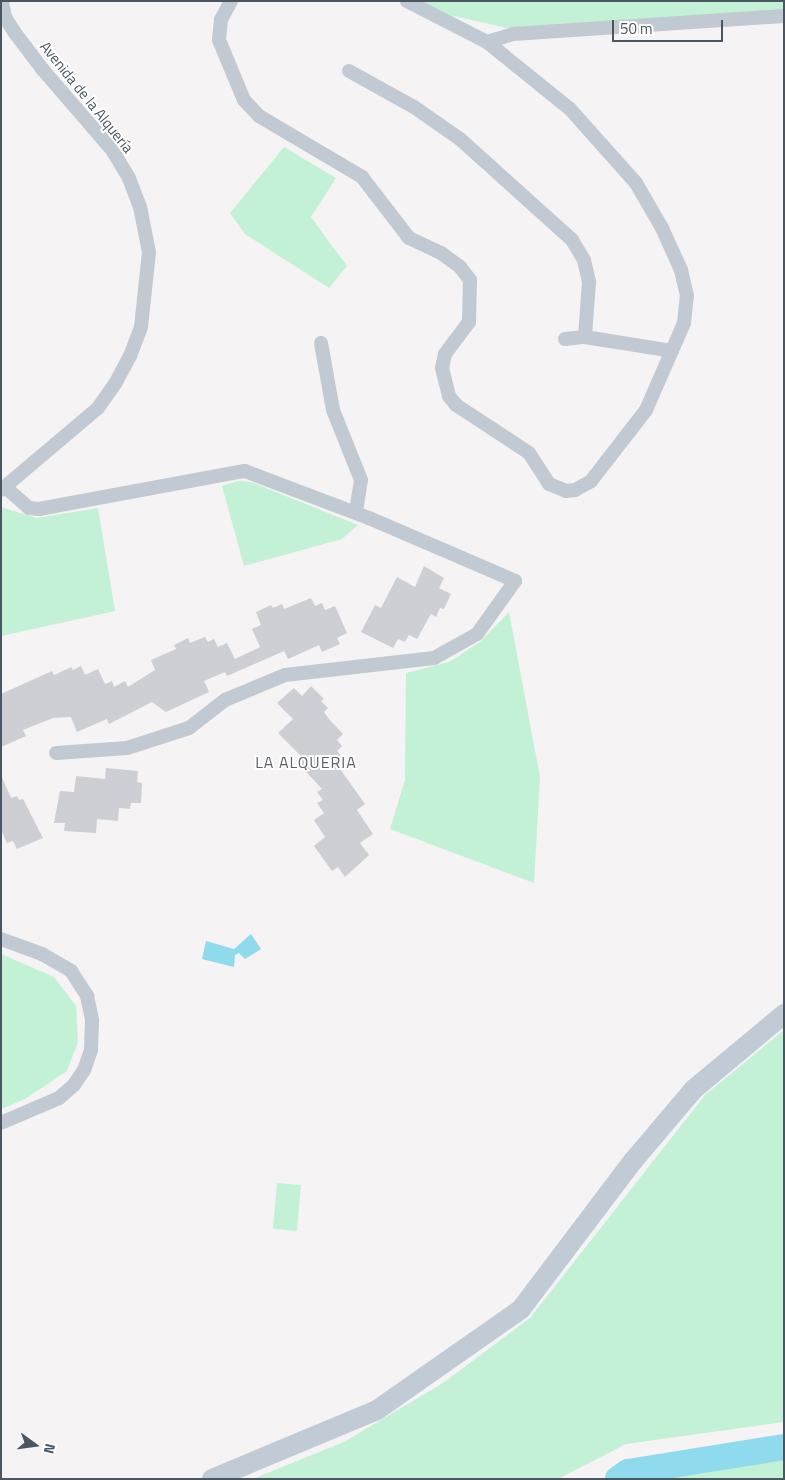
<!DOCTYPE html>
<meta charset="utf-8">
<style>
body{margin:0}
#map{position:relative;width:785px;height:1480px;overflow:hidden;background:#f5f3f3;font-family:"Titillium Web",sans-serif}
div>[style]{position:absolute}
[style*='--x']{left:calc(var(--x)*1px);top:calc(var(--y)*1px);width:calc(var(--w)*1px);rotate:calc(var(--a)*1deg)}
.green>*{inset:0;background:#c3f1d5;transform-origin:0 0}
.water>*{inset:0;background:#90daee}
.river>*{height:26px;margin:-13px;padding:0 13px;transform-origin:13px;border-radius:13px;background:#90daee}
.building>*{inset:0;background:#cdcfd5}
.minor>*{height:14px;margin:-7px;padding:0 7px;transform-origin:7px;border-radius:7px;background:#c1cad2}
.secondary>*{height:20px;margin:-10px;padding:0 10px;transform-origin:10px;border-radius:10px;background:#c1cbd6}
span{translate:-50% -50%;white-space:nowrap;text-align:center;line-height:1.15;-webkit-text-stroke:4px #fff;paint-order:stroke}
.street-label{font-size:15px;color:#4a5661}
.neighbourhood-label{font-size:16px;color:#5f6368;letter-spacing:1px}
.frame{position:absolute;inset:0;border:2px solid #4a5661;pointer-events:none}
.north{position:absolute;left:10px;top:1420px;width:50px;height:50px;-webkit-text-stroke:4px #fff;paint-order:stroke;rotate:104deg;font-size:14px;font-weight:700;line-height:20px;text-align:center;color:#4a5661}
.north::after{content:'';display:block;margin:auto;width:18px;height:22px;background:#4a5661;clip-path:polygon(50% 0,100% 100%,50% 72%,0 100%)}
.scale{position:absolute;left:612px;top:20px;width:111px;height:22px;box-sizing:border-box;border:2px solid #4a5661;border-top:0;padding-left:6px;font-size:15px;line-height:18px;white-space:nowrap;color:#4a5661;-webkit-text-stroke:4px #fff;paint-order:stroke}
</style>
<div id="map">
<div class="green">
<i style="clip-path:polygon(422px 1px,784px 1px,784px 12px,511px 29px,449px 15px)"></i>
<i style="clip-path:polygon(284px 147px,336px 178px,311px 217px,347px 266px,329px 288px,245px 234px,230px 213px)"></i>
<i style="clip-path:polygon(238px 481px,251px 482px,358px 525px,342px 539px,244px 566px,222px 486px)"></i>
<i style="clip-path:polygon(1px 507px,37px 518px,98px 508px,115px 611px,1px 636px)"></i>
<i style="clip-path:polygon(509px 612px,540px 777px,534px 883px,390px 829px,405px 780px,406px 673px,449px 662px,480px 642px)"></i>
<i style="clip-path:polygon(1px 954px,54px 977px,76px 1006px,78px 1042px,67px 1071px,25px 1099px,1px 1109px)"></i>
<i style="clip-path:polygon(784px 1030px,784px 1422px,626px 1444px,558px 1479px,253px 1479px,344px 1442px,443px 1383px,530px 1318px,705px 1095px)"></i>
<i style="left:277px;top:1183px;width:24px;height:46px;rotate:5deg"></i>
<i style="clip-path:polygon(784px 1456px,784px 1479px,643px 1479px)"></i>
</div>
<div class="water">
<i style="clip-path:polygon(251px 934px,261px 949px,245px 959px,239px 953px,235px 955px,234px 967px,202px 959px,206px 941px,234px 949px)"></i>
</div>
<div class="river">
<i style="--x:618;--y:1479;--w:12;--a:-35"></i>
<i style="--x:628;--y:1472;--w:158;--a:-9.1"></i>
</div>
<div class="building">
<i style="clip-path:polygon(424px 566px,444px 578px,439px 588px,451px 594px,444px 609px,440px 608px,436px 617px,431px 614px,417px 639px,409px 635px,405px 642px,398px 639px,393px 648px,361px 632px,375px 605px,381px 608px,397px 577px,415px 587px)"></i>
<i style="clip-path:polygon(311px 598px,315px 606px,322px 603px,325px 610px,335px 606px,347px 633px,337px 638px,340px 644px,322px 652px,319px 645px,288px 659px,284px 651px,227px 676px,225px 672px,204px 681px,209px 692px,166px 712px,152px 702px,109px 724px,107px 719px,77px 732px,71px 717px,53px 718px,23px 730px,26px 736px,1px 747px,1px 694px,52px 671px,54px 675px,71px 667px,73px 670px,81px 666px,85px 675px,98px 669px,105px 684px,112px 681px,114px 687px,125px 681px,128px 687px,155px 670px,151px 660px,176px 649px,174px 645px,188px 638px,190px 643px,205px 637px,208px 642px,214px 639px,218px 647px,227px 643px,235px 659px,260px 647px,252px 629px,261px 625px,256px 612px,271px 605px,273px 608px,282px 604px,284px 609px)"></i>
<i style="clip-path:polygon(311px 686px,324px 699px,321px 701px,328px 708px,324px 712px,329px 719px,343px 734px,337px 740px,342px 746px,337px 751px,344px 759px,338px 766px,365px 804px,357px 810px,373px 834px,360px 843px,369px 855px,345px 877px,338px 867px,332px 871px,314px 846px,325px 837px,314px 820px,324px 813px,317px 803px,323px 800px,317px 792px,322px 789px,297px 762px,302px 757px,278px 733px,293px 719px,277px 703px,294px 688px,302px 696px)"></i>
<i style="clip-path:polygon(106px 768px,138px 771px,137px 782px,142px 783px,141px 803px,131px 803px,130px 809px,119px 808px,118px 821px,97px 819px,96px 833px,64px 831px,65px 823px,54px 823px,60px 791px,74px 792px,76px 776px,105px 779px)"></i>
<i style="clip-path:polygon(1px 775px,11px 798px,17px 796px,19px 800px,23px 799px,43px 838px,17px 849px,13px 841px,7px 843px,1px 830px)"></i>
</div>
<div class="minor">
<i style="--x:231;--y:1;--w:21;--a:118"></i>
<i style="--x:221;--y:20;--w:20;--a:96"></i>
<i style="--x:219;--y:40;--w:65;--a:67.4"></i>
<i style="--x:244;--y:100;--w:22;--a:47"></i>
<i style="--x:259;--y:116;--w:120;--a:30.6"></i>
<i style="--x:362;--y:177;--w:77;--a:52.4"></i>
<i style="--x:409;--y:238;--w:35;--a:25"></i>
<i style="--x:441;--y:253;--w:24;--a:36"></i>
<i style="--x:460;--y:267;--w:16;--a:52"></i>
<i style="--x:470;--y:280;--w:42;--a:91.4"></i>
<i style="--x:469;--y:322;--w:40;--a:127"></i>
<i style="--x:445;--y:354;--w:14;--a:102"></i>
<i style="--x:442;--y:368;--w:29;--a:76"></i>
<i style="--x:449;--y:396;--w:11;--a:52"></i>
<i style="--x:456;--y:405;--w:87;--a:33.3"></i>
<i style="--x:529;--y:453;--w:37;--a:57"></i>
<i style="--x:549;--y:484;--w:18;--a:22"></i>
<i style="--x:566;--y:491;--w:9;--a:-6"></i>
<i style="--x:575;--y:490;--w:18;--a:-29"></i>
<i style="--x:591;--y:481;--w:90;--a:-52.2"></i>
<i style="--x:646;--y:410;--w:95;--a:-66.4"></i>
<i style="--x:684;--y:323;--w:27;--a:-84"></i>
<i style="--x:687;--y:296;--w:27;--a:-103"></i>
<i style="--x:681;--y:270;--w:46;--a:-114.3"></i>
<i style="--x:662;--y:228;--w:52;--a:-120"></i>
<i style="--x:636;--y:183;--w:99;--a:-131.7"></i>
<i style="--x:570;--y:109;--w:107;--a:-141.1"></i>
<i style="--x:487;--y:42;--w:90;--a:-152.9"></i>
<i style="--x:487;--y:42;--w:27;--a:-17"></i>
<i style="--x:513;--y:34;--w:272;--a:-3.8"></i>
<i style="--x:349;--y:71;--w:74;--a:29"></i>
<i style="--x:414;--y:107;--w:56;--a:34.8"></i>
<i style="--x:460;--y:139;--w:151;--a:42"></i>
<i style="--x:572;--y:240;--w:23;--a:59"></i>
<i style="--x:584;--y:260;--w:23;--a:77"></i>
<i style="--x:589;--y:282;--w:55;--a:94.2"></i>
<i style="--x:565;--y:339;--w:20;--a:-6"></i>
<i style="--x:585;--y:337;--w:88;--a:9.1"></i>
<i style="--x:321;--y:343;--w:68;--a:79.8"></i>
<i style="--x:333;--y:410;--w:75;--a:68.2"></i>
<i style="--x:361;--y:480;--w:33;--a:99"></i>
<i style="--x:5;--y:487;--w:32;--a:41"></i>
<i style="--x:29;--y:508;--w:10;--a:6"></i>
<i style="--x:39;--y:509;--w:209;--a:-10.5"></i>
<i style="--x:245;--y:471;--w:133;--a:20.8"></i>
<i style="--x:369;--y:518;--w:159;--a:23.3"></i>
<i style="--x:515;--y:581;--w:65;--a:125.6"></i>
<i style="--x:477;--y:634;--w:49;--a:150.8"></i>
<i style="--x:434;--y:658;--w:150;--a:173.5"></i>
<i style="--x:285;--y:675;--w:65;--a:157.4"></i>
<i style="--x:225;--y:700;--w:46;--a:142.1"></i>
<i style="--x:189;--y:728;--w:65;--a:162.1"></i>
<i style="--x:127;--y:748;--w:71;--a:176"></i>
<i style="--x:1;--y:490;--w:127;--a:-40.2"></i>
<i style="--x:98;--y:408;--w:29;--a:-55"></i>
<i style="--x:115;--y:384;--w:32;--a:-62"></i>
<i style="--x:130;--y:356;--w:31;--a:-69"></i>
<i style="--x:141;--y:327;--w:75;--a:-83.9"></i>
<i style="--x:149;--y:252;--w:46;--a:-101.3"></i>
<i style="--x:140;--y:207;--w:31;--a:-111"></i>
<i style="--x:129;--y:178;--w:31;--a:-121"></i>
<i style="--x:113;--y:151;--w:107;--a:-130.8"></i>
<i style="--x:43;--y:70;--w:46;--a:-127.1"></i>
<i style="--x:15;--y:33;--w:19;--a:-122"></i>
<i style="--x:5;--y:17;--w:16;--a:-101"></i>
<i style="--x:1;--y:939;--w:44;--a:20.1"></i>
<i style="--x:42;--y:954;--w:34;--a:30"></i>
<i style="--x:71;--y:971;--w:30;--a:57"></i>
<i style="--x:87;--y:996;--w:25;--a:78"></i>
<i style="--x:92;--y:1020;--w:30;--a:92"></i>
<i style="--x:91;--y:1050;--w:21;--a:109"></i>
<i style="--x:84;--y:1070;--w:18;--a:124"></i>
<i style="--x:74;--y:1085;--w:20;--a:139"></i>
<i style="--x:59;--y:1098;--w:63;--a:156.7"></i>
</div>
<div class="secondary">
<i style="--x:212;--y:1479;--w:179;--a:-22.7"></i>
<i style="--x:377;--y:1410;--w:176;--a:-35"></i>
<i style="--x:521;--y:1309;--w:186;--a:-52.9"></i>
<i style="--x:633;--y:1161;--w:94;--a:-49.7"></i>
<i style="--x:694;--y:1089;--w:117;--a:-39.8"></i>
</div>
<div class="street-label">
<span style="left:87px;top:97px;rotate:51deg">Avenida de la Alquería</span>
</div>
<div class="neighbourhood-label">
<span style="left:306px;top:762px">LA ALQUERIA</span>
</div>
<div class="frame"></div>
<div class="north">N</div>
<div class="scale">50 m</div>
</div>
